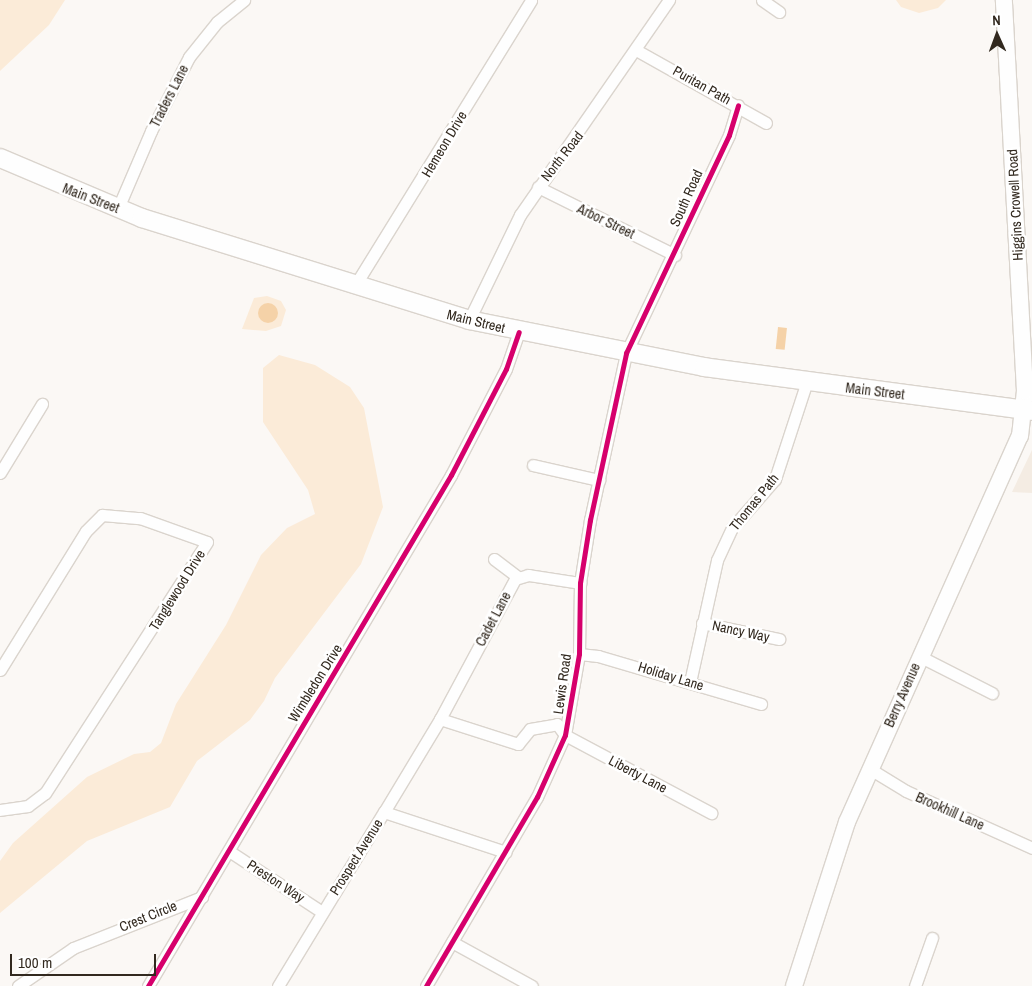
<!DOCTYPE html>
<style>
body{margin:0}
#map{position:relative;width:1032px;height:986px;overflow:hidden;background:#fbf8f5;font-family:"Archivo Narrow",sans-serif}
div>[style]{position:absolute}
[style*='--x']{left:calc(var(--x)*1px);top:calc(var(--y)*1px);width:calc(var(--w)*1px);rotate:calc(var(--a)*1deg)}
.built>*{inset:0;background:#f4ece3}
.green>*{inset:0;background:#fbebd8}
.water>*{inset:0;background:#f5d2a8;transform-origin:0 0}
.round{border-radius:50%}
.roads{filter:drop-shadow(1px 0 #dad4cd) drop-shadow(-1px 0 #dad4cd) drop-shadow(0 1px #dad4cd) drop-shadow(0 -1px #dad4cd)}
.street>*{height:11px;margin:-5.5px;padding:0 5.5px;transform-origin:5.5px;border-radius:5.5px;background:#fefefe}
.secondary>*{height:16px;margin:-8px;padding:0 8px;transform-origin:8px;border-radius:8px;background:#fefefe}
.primary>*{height:18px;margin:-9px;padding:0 9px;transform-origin:9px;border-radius:9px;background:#fefefe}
.cycleway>*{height:5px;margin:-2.5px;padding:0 2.5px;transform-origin:2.5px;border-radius:2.5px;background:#d6006c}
span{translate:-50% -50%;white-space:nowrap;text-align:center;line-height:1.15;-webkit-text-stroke:5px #fff;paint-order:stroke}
.street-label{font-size:14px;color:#32291f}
.north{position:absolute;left:972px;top:10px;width:50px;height:50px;-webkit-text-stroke:4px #fff;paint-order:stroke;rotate:358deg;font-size:14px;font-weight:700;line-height:20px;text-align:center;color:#32291f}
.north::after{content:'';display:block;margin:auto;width:18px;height:22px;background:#32291f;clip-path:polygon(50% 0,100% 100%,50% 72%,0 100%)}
.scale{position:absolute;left:10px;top:954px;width:146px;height:22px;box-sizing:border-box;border:2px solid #32291f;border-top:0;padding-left:6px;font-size:15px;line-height:18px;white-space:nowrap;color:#32291f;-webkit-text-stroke:4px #fff;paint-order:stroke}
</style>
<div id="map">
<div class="built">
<i style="clip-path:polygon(1032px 450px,1032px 493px,1012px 492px)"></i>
</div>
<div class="green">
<i style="clip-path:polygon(0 0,65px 0,49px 25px,0 71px)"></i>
<i style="clip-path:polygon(896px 0,946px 0,938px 8px,919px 13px,901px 7px)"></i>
<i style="clip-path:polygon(267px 296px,281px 301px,286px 310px,281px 326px,266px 331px,242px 329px,254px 298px)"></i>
<i style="clip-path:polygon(279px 355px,315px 365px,350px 387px,364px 408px,383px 507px,361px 564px,275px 678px,264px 701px,250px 720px,197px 761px,170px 807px,87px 841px,0 913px,0 861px,13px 843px,87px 777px,134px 754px,150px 752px,161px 743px,176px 704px,226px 625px,261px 555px,287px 528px,315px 514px,308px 490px,263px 422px,263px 368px)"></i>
</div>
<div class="water">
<i class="round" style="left:258px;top:303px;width:20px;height:20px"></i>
<i style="left:778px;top:327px;width:9px;height:22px;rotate:6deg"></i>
</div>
<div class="roads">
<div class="street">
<i style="--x:762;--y:0;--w:21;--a:35"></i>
<i style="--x:636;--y:50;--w:149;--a:29.3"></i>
<i style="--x:538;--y:187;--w:153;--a:26.4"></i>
<i style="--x:118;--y:208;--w:84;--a:-66.8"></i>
<i style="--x:151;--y:131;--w:83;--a:-62.8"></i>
<i style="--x:189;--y:57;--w:45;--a:-51.3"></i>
<i style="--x:217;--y:22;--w:35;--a:-39"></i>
<i style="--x:354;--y:287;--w:337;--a:-58.3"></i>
<i style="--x:469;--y:320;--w:117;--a:-64.1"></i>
<i style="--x:520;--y:215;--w:262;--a:-55.3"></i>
<i style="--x:533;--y:465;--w:68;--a:12.8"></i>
<i style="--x:0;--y:473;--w:81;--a:-58.7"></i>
<i style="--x:494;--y:559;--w:30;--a:37"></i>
<i style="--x:702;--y:623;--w:79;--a:11.7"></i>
<i style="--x:579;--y:654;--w:19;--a:6"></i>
<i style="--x:598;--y:656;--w:170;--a:16.4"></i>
<i style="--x:919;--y:656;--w:82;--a:26.9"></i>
<i style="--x:0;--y:670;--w:163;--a:-58.3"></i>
<i style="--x:86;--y:531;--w:23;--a:-45"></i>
<i style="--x:102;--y:515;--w:38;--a:5"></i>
<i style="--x:140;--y:518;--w:71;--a:19.7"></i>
<i style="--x:207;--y:542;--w:299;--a:122.8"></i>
<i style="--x:45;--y:793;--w:21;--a:143"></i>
<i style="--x:28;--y:806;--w:28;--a:172"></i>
<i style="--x:690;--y:682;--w:125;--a:-77.5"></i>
<i style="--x:717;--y:560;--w:35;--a:-65"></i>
<i style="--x:732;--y:528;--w:65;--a:-48.7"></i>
<i style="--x:775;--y:479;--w:103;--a:-71.9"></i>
<i style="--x:440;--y:719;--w:159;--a:-61.8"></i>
<i style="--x:515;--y:579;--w:14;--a:-17"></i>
<i style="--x:528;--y:575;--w:53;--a:8.7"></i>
<i style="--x:870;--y:769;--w:42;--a:31.4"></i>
<i style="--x:906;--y:791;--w:138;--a:24.3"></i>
<i style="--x:384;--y:812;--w:109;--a:-58.9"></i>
<i style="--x:440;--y:719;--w:82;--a:17.8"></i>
<i style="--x:518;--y:744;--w:19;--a:-51"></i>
<i style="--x:530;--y:729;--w:27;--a:-10"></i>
<i style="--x:557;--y:724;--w:14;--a:54"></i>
<i style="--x:565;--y:735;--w:166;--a:28.1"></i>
<i style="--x:229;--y:851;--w:111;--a:33.3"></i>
<i style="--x:452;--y:942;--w:91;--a:28.8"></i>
<i style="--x:18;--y:986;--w:67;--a:-34.6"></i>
<i style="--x:73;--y:948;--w:139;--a:-21.6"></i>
<i style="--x:148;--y:986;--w:594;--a:-59.33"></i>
<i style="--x:451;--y:475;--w:119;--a:-62.6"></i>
<i style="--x:506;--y:369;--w:39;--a:-71"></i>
<i style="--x:278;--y:986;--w:204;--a:-58.7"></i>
<i style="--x:384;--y:812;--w:128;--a:18.2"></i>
<i style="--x:426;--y:986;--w:219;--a:-59.6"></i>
<i style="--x:537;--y:797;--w:68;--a:-65.7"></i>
<i style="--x:565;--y:735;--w:82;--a:-80.2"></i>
<i style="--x:579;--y:654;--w:71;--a:-89.2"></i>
<i style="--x:580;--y:583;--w:64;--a:-81"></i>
<i style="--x:590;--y:520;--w:171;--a:-77.8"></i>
<i style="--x:626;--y:353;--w:241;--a:-64.7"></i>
<i style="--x:729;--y:135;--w:31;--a:-73"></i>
<i style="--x:915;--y:986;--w:51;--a:-70.5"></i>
</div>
<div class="secondary">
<i style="--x:794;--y:986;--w:172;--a:-72.1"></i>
<i style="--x:847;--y:822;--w:423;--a:-65.9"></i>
<i style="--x:1020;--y:436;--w:45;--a:-83.7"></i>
<i style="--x:1025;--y:391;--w:392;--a:-93.1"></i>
</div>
<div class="primary">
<i style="--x:0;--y:158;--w:154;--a:22.9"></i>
<i style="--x:142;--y:218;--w:343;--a:17.3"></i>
<i style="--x:469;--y:320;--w:240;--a:11.3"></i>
<i style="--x:704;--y:367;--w:331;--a:7.6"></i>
</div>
</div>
<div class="cycleway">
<i style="--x:148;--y:986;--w:594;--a:-59.33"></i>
<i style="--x:451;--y:475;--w:119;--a:-62.6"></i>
<i style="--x:506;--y:369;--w:39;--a:-71"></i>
<i style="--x:426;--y:986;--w:219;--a:-59.6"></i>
<i style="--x:537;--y:797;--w:68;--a:-65.7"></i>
<i style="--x:565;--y:735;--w:82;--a:-80.2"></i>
<i style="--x:579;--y:654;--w:71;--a:-89.2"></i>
<i style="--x:580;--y:583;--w:64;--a:-81"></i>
<i style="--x:590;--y:520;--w:171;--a:-77.8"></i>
<i style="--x:626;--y:353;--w:241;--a:-64.7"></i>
<i style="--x:729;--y:135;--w:31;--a:-73"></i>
</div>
<div class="street-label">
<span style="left:702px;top:85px;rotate:29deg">Puritan Path</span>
<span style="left:169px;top:96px;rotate:-63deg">Traders Lane</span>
<span style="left:444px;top:144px;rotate:-59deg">Hemeon Drive</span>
<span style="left:562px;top:156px;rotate:-52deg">North Road</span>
<span style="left:91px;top:198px;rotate:21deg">Main Street</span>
<span style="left:686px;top:198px;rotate:-66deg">South Road</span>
<span style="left:1015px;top:205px;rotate:-93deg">Higgins Crowell Road</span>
<span style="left:606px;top:221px;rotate:26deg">Arbor Street</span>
<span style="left:476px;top:321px;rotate:14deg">Main Street</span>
<span style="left:875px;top:391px;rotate:7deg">Main Street</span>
<span style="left:754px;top:502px;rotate:-51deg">Thomas Path</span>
<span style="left:177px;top:590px;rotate:-58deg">Tanglewood Drive</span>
<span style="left:493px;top:619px;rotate:-62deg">Cadet Lane</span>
<span style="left:741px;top:631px;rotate:12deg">Nancy Way</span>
<span style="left:671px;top:676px;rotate:17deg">Holiday Lane</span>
<span style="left:315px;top:683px;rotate:-58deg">Wimbledon Drive</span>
<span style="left:562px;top:684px;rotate:-82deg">Lewis Road</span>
<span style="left:902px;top:695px;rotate:-66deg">Berry Avenue</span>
<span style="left:638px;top:774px;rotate:28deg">Liberty Lane</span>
<span style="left:950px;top:811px;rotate:24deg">Brookhill Lane</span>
<span style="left:356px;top:857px;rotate:-58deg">Prospect Avenue</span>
<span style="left:276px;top:881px;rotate:33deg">Preston Way</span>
<span style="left:148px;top:916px;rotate:-22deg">Crest Circle</span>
</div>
<div class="north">N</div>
<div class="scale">100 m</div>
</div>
